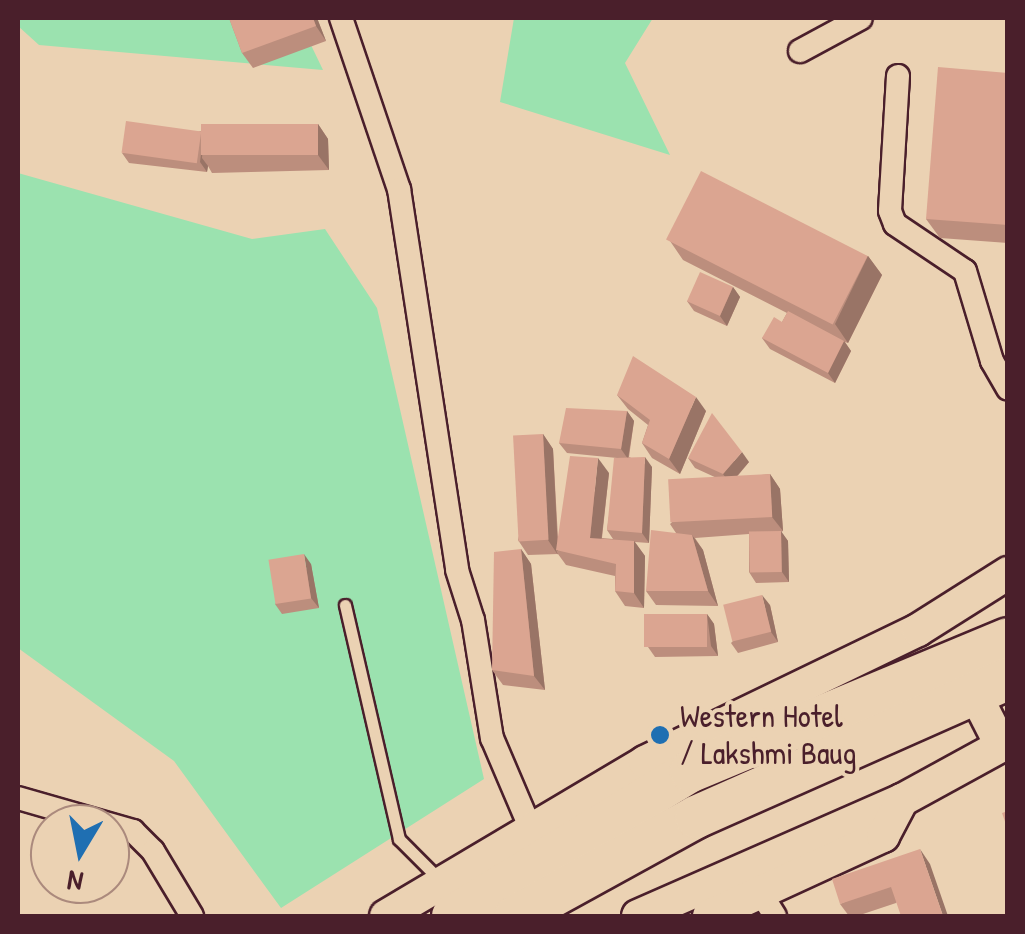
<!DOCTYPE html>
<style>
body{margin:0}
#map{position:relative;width:1025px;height:934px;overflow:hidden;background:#ebd2b3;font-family:"Patrick Hand",sans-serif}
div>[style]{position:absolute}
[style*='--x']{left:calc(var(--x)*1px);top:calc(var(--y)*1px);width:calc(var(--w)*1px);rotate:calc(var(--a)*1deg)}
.green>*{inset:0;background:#9be2af}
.roads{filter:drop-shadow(2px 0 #4a1f2b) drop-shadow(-2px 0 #4a1f2b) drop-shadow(0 2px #4a1f2b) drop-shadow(0 -2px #4a1f2b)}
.lane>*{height:11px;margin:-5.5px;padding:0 5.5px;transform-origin:5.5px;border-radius:5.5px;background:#ebd2b3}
.street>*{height:22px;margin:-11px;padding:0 11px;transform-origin:11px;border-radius:11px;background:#ebd2b3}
.secondary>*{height:32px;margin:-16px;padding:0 16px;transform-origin:16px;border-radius:16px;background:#ebd2b3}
.highway>*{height:42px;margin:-21px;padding:0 21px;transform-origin:21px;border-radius:21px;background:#ebd2b3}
.wall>*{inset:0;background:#bc8e7d}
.shaded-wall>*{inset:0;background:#997466}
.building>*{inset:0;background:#dba591;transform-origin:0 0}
.dots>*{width:28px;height:28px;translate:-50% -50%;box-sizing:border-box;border:5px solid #ebd2b3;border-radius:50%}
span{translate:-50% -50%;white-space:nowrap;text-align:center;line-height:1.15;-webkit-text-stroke:8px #ebd2b3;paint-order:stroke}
.poi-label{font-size:32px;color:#4a1f2b}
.left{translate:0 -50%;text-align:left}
.frame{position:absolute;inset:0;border:20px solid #4a1f2b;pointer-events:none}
.north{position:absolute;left:30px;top:804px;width:100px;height:100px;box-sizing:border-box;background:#ebd2b3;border:2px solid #ab8a7d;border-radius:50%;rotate:190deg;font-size:28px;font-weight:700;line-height:40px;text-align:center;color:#4a1f2b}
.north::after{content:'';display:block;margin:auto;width:35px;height:45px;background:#1f6fb2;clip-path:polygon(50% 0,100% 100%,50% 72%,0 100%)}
</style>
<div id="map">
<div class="green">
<i style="clip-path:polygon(18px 18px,298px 18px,323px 70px,39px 45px,18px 26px)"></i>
<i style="clip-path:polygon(514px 18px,653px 18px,625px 63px,670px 155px,500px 102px)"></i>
<i style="clip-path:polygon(18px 173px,252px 239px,325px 229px,377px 308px,484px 779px,281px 908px,174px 761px,18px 648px)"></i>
</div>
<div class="roads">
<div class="lane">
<i style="--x:345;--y:605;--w:240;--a:77"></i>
<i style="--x:399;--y:839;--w:55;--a:45"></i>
</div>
<div class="street">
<i style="--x:341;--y:18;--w:181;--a:71.3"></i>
<i style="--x:399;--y:189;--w:385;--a:81.3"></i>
<i style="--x:457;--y:570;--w:52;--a:72.3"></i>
<i style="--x:473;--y:620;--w:120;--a:80.9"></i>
<i style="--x:492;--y:738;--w:97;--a:66.9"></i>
<i style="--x:800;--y:51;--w:69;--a:-28.4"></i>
<i style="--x:898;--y:76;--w:135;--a:93.4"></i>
<i style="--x:890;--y:211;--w:14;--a:69"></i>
<i style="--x:895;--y:224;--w:84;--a:33.9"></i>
<i style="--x:965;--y:271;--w:94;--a:73.3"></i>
<i style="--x:992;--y:361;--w:32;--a:60"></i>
<i style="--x:18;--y:798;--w:120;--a:16"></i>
<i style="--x:133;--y:831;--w:28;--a:45"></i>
<i style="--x:153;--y:851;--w:76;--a:59"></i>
<i style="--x:753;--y:881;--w:41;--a:57.8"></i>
</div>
<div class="secondary">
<i style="--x:974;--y:692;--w:59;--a:63"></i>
<i style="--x:386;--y:916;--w:301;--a:-30.7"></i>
<i style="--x:645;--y:762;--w:303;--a:-25.8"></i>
<i style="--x:918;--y:630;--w:107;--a:-32.3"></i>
<i style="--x:638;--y:916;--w:288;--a:-23.7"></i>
<i style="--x:902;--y:800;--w:121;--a:-28.7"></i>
<i style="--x:709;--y:916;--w:192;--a:-24.7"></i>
<i style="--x:883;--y:836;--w:41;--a:-62.2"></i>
</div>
<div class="highway">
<i style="--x:453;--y:916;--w:279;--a:-31.4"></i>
<i style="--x:691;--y:771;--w:343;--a:-22.6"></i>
<i style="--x:516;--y:916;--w:205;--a:-28.8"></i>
<i style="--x:696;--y:817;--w:341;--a:-23.9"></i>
</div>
</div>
<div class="wall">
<i style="clip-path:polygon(229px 18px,317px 18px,326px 41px,253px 68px,242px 53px)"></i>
<i style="clip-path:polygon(1008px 73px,1008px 243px,940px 238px,926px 219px)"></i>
<i style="clip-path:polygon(318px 124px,328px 139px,329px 170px,212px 173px,208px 166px,207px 172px,129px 163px,122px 153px,201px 131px)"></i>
<i style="clip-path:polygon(670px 241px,868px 256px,882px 275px,848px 343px,845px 342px,851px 351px,835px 383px,770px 349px,762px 338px,782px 322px,787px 313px,683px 260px)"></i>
<i style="clip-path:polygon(733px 287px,740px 297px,727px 326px,694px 311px,687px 301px)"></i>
<i style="clip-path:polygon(617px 395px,706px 411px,680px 474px,652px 458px,642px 443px,648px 425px,628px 409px)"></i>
<i style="clip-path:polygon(627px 411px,634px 421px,629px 457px,652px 467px,649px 543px,635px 542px,645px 556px,644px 608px,625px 606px,615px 591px,615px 576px,566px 565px,558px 554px,528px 555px,518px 540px,543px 434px,553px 449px,558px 538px,609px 473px,602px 538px,613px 539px,607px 530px,617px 458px,567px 453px,559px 443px)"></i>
<i style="clip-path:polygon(688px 458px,749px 462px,736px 478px,770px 474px,780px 489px,783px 531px,781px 532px,788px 541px,789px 582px,756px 583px,749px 572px,749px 534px,695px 538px,703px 550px,718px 606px,656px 605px,646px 591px,676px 533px,670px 524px,719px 479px,695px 468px)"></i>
<i style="clip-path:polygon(521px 549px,531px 564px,545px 690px,503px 685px,492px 670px)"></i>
<i style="clip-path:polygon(311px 564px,319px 608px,282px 614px,275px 604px)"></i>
<i style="clip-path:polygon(770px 605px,778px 642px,738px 653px,731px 643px)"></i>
<i style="clip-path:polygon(707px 614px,714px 624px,718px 656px,655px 657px,648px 647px)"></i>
<i style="clip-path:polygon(930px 864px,896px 903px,857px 916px,849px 916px,840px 904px)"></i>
</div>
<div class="shaded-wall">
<i style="clip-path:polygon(313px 18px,317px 18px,326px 41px,316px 26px)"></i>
<i style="clip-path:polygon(318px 124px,328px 139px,329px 170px,318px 155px)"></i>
<i style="clip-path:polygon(204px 131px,202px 158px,208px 166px,207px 172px,200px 162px)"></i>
<i style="clip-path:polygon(868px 256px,882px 275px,848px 343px,835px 324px)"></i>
<i style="clip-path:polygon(733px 287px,740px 297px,727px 326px,720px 316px)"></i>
<i style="clip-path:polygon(844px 341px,851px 351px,835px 383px,828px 373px)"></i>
<i style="clip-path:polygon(696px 397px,706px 411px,680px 474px,669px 459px)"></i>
<i style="clip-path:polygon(627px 411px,634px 421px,628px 459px,621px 449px)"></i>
<i style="clip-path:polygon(543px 434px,553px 449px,558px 551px,556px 550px,558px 555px,548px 540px)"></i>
<i style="clip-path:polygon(742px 452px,749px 462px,730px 484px,723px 474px)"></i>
<i style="clip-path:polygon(645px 457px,652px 467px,649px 543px,642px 533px)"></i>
<i style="clip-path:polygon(598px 458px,609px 473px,600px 552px,590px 538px)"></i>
<i style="clip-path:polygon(770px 474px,780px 489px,783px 531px,772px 517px)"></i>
<i style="clip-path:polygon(781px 531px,788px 541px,789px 582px,782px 572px)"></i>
<i style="clip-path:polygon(692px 535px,703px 550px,718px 606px,708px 591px)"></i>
<i style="clip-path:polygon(634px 541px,645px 556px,644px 608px,634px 593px)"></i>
<i style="clip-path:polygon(521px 549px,531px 564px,545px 690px,534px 676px)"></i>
<i style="clip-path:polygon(304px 554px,311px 564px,319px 608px,311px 598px)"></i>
<i style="clip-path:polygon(762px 595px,770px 605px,778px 642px,771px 632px)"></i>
<i style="clip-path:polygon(707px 614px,714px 624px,718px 656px,711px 646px)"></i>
<i style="clip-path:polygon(920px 849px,930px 864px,948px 916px,943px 916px)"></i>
</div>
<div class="building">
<i style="clip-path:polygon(229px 18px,313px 18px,316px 26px,242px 53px)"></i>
<i style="clip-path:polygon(938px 67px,1008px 73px,1008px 225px,926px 219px)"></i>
<i style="left:126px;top:121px;width:76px;height:32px;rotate:8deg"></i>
<i style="left:318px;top:124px;width:31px;height:117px;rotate:90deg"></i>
<i style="left:701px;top:171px;width:187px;height:77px;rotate:27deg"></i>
<i style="left:700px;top:272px;width:36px;height:32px;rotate:24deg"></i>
<i style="clip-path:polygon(788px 311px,844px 341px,828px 373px,762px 338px,774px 317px,782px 322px)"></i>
<i style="clip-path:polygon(633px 356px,696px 397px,669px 459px,642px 443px,650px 420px,617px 395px)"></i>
<i style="clip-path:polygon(566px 408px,627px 411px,621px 449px,559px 443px)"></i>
<i style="clip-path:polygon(712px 413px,742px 452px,723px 474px,688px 458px)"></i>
<i style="left:543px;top:434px;width:106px;height:30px;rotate:87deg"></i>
<i style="clip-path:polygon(570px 456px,598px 458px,590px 538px,634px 541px,634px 593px,615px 591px,616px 564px,556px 550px)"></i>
<i style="clip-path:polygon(645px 457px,642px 533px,607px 530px,614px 458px)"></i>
<i style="left:770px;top:474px;width:43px;height:102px;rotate:87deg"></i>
<i style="clip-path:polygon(651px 530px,692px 535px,708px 591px,646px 591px)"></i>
<i style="left:781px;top:531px;width:41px;height:32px;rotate:89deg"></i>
<i style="clip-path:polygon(521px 549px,534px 676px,492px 670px,494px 552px)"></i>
<i style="left:304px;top:554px;width:45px;height:36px;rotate:81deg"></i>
<i style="left:762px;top:595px;width:38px;height:40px;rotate:76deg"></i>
<i style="left:644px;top:614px;width:63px;height:33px"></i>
<i style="clip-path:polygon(1008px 811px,1008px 830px,1002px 813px)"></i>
<i style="clip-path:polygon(920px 849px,943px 916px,901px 916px,891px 887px,840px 904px,832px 879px)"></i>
</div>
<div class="dots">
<i style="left:660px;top:735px;background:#1f6fb2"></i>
</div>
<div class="poi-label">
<span class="left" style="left:680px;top:735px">Western Hotel<br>/ Lakshmi Baug</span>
</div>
<div class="frame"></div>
<div class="north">N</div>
</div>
